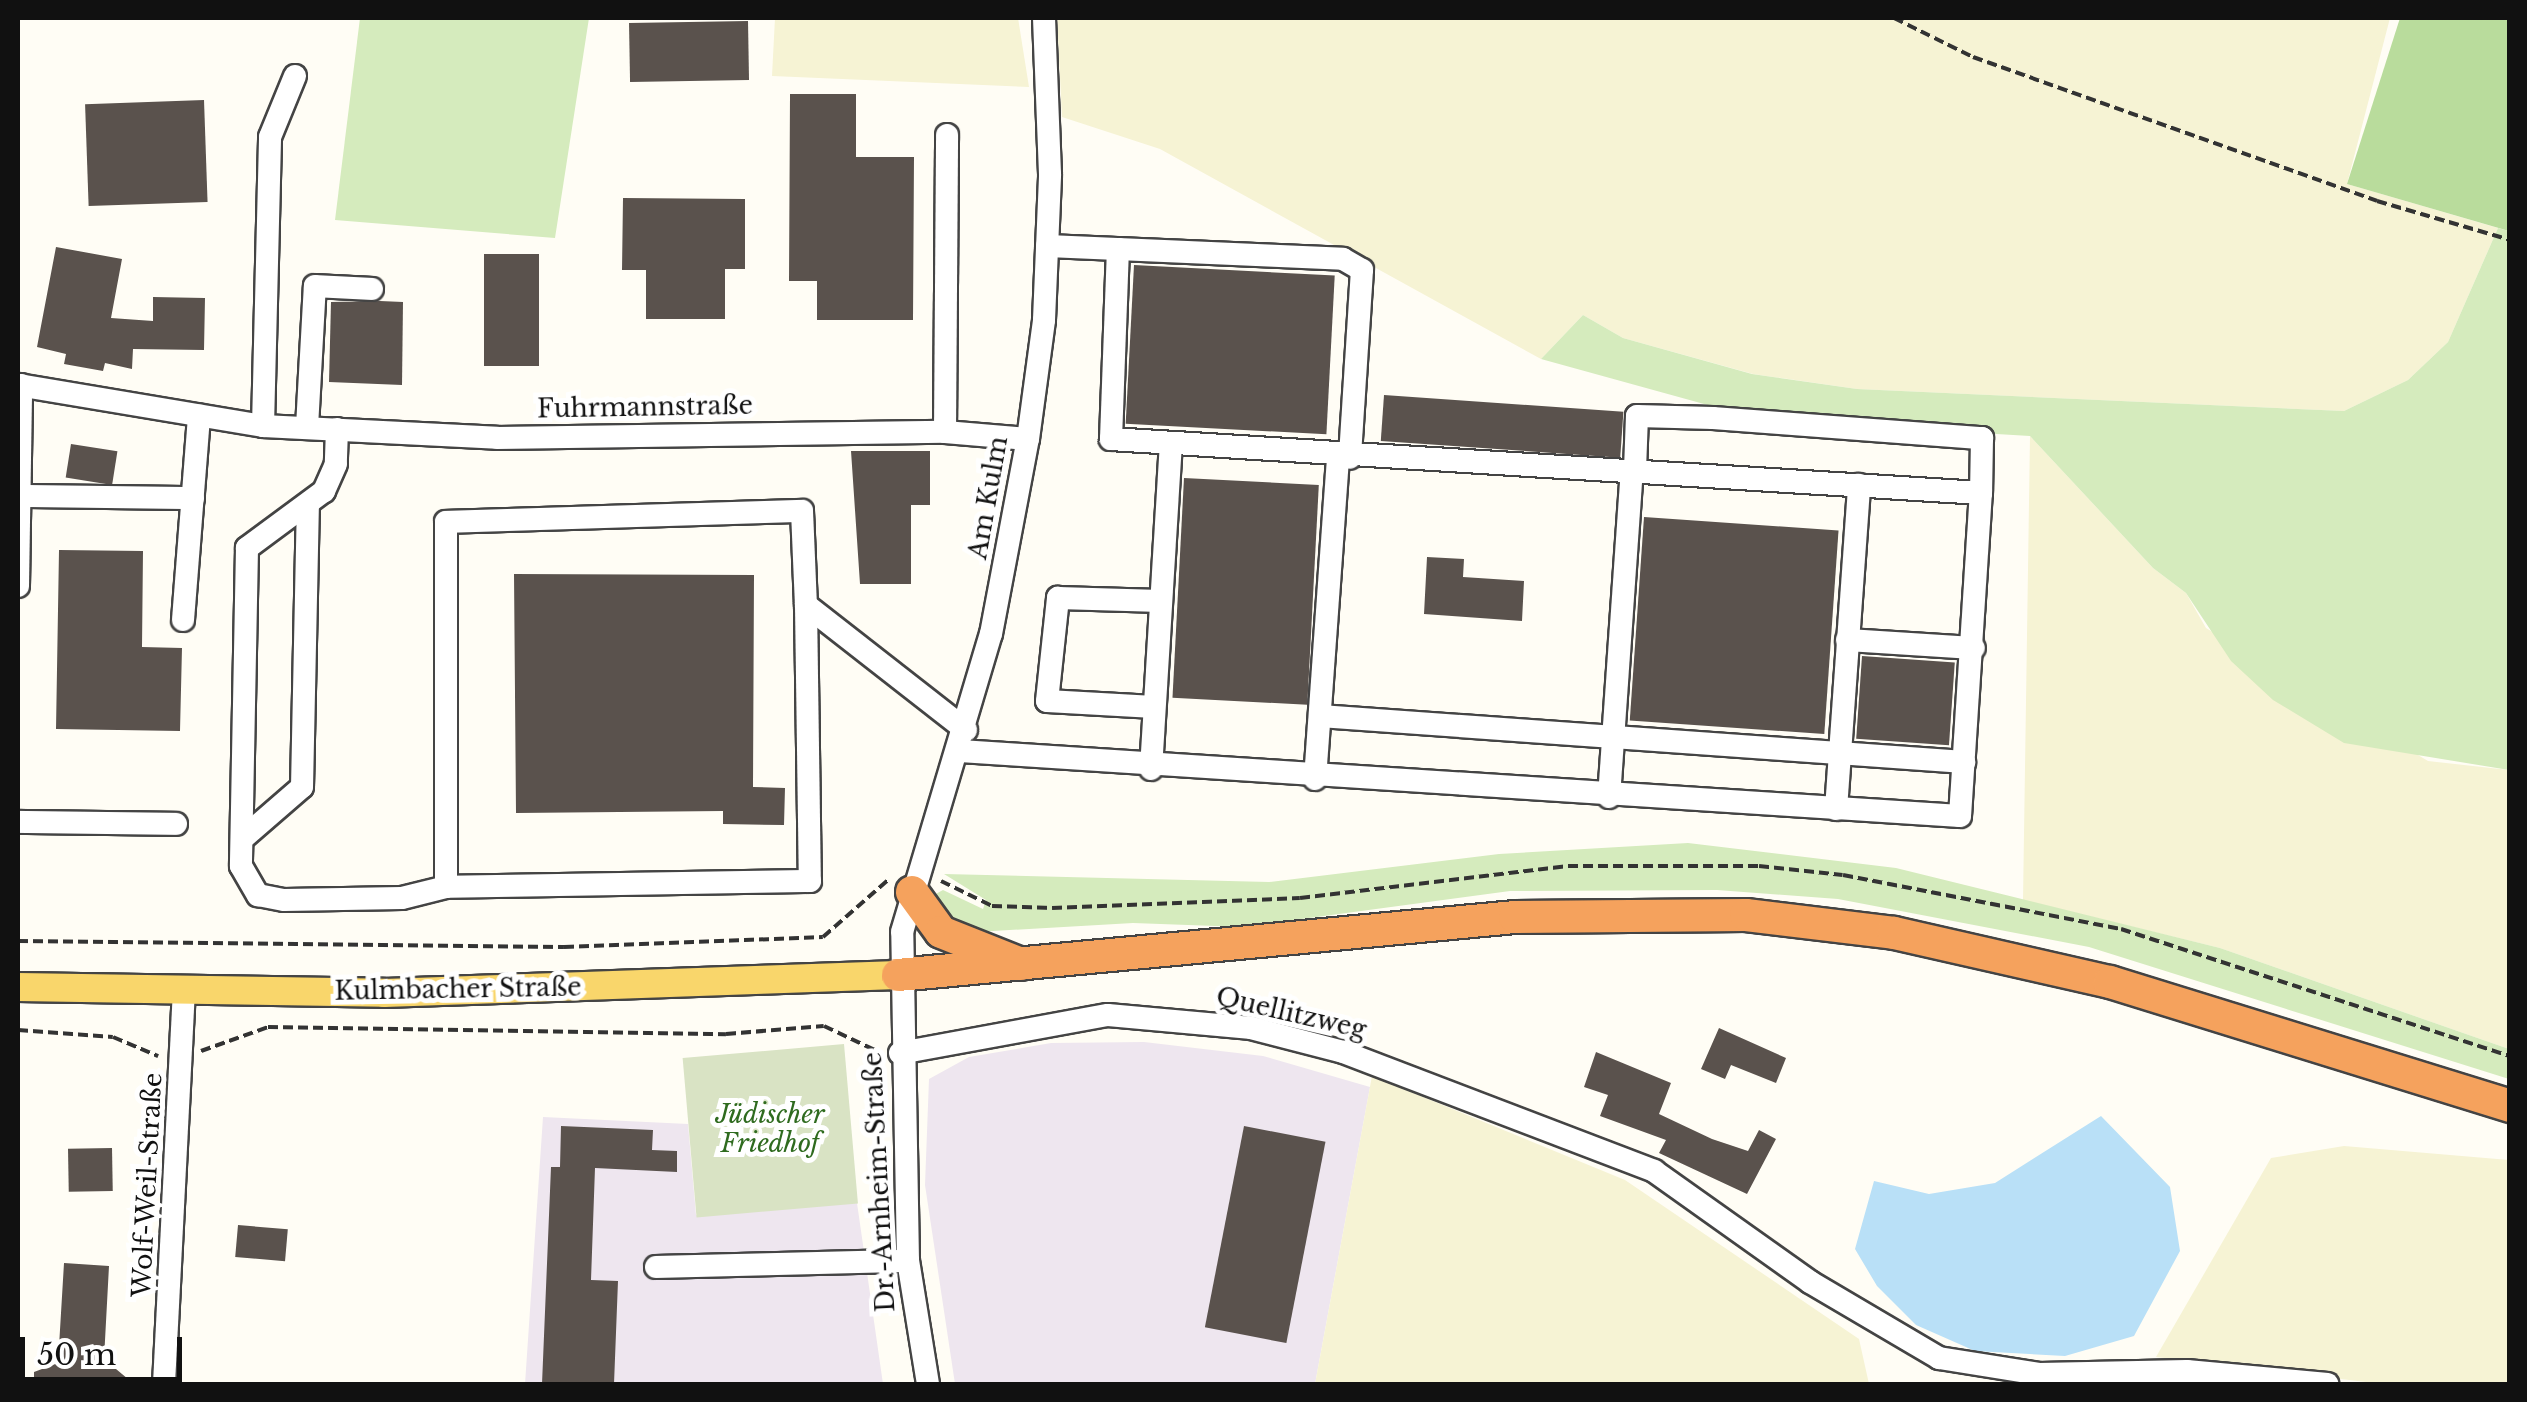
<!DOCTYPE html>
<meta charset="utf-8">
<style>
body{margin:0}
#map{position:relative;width:2527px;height:1402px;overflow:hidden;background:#fffdf5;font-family:"Libre Baskerville",serif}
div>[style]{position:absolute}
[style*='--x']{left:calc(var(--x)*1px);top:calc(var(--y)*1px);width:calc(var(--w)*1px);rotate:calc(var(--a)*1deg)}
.industrial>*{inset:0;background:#eee6ef}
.farmland>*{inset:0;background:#f6f3d4}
.green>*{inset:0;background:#d5ebbd}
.forest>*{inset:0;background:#b9dc9c}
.cemetery>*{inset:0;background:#d9e3c4;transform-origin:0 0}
.water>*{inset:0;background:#b9e0f7}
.building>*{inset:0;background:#5a524d;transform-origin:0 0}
.path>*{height:4px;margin-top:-2px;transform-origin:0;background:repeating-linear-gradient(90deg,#333 0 10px,transparent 0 15px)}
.roads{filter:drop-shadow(2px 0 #444) drop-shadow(-2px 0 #444) drop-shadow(0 2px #444) drop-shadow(0 -2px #444)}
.minor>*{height:22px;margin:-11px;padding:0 11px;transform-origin:11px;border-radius:11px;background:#fff}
.major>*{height:28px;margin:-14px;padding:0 14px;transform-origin:14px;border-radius:14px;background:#f9d66b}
.highway>*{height:32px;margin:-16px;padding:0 16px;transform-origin:16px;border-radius:16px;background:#f5a25d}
span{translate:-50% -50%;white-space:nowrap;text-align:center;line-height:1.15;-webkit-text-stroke:10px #fff;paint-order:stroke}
.street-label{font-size:25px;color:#111}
.park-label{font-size:25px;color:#2f6b1f;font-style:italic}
.frame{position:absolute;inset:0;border:20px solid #111;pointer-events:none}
.scale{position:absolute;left:20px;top:1337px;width:162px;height:45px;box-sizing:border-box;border:5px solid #111;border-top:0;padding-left:12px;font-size:30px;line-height:35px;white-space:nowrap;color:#111;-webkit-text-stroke:8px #fff;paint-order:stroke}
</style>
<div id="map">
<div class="industrial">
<i style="clip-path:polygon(1144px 1042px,1263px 1056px,1370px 1087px,1315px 1384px,955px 1384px,925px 1185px,929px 1079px,969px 1057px,1051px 1043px)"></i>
<i style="clip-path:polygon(543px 1117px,688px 1124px,696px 1215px,857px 1203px,883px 1384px,525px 1384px)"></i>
</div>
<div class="farmland">
<i style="clip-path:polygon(775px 18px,1018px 18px,1029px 87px,772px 76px)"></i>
<i style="clip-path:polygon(1057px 18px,2390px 18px,2347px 184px,2498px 228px,2448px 342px,2408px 380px,2344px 411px,1857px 389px,1753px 374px,1623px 338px,1583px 315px,1541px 359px,1160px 149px,1062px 117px)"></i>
<i style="clip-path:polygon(2030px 436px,2153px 568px,2186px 593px,2206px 628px,2428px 761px,2509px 770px,2509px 1049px,2220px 948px,2023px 900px)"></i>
<i style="clip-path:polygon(1372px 1076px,1625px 1180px,1859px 1339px,1869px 1384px,1315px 1384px)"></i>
<i style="clip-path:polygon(2344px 1146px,2509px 1160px,2509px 1384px,2383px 1384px,2156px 1357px,2271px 1158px)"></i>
</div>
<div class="green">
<i style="clip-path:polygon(360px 18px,589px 18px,555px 238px,335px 220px)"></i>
<i style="clip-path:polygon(2498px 228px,2509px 231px,2509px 770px,2344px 743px,2273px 700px,2231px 661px,2186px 593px,2153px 568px,2030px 436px,1762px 420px,1541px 359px,1583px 315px,1623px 338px,1752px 374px,1857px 389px,2344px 411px,2408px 380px,2448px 342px)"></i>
<i style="clip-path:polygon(1688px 843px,1896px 868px,2220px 948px,2509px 1049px,2509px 1079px,2089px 947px,1838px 899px,1717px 890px,1510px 891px,1243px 927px,1133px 923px,976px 932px,962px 931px,932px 896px,943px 890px,983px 909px,986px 900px,944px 874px,1269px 882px,1499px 854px)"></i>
</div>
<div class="forest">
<i style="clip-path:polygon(2400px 18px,2509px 18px,2509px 231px,2347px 184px)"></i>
</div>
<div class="cemetery">
<i style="left:844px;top:1044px;width:160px;height:162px;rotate:85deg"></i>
</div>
<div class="water">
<i style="clip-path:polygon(2101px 1116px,2170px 1187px,2180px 1251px,2134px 1336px,2065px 1356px,1975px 1351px,1916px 1325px,1877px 1286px,1855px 1249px,1874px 1181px,1929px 1194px,1995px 1183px)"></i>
</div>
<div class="building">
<i style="left:748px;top:21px;width:59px;height:119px;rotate:89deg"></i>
<i style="clip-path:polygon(790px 94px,856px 94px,856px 157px,914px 157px,913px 320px,817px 320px,817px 281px,789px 281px)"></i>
<i style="left:204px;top:100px;width:102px;height:119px;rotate:88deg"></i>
<i style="clip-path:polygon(623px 198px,745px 199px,745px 269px,725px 269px,725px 319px,646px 319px,646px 270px,622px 270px)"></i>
<i style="clip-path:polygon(56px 247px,122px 259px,111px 318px,153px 321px,153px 297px,205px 298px,204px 350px,133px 349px,132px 369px,105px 363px,103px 371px,64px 364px,66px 354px,37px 347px)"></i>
<i style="left:484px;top:254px;width:55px;height:112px"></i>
<i style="left:1134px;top:265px;width:201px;height:159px;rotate:3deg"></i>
<i style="clip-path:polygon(380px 301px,403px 302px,402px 385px,329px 382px,331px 302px)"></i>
<i style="left:1384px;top:395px;width:240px;height:46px;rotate:4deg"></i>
<i style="left:71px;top:444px;width:47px;height:34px;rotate:9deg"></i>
<i style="clip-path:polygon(851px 451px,930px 451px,930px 505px,911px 505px,911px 584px,860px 584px)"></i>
<i style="left:1184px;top:478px;width:135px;height:220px;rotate:3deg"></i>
<i style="left:1644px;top:517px;width:195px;height:204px;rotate:4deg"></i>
<i style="clip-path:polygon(59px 550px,143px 551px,142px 647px,182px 648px,180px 731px,56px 729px)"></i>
<i style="clip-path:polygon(1427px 557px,1464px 559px,1463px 577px,1524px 581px,1522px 621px,1424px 614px)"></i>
<i style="clip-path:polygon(514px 574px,754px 575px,753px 787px,785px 788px,784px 825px,723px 824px,723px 811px,516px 813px)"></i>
<i style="left:1862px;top:656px;width:93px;height:83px;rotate:4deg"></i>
<i style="clip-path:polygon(1719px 1028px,1786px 1058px,1776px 1083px,1731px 1065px,1725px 1079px,1701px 1069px)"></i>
<i style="clip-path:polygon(1596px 1052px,1671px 1083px,1659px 1114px,1712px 1139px,1748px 1151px,1759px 1130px,1776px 1139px,1747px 1194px,1659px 1153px,1666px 1140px,1600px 1116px,1608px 1095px,1584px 1087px)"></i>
<i style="clip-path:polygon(561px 1126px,653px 1130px,652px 1150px,677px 1151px,677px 1172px,595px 1168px,591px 1280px,618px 1281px,614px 1384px,542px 1384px,551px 1167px,560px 1167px)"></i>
<i style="left:1244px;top:1126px;width:83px;height:205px;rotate:11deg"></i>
<i style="left:112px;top:1148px;width:43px;height:44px;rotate:89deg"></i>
<i style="left:238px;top:1225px;width:50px;height:32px;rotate:5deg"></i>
<i style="clip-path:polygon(64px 1263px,109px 1266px,104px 1359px,134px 1384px,34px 1384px,34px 1372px,58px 1363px)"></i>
</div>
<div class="path">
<i style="--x:1894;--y:18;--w:88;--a:26.3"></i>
<i style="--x:1973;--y:57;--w:429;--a:19.6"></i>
<i style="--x:2377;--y:201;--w:139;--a:16.3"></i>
<i style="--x:941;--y:881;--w:57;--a:26.1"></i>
<i style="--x:992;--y:906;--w:60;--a:1.9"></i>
<i style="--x:1052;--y:908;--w:248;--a:-2.3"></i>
<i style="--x:1300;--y:898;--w:270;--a:-6.8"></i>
<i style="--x:1568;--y:866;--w:191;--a:0"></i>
<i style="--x:1759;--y:866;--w:84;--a:6.1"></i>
<i style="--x:1843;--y:875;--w:283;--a:11"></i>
<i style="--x:2121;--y:929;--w:409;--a:18.1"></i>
<i style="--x:18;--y:941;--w:546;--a:0.63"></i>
<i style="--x:564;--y:947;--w:259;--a:-2.2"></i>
<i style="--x:823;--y:937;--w:86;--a:-41.2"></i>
<i style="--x:18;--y:1030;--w:95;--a:4.2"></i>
<i style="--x:113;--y:1037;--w:49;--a:22.9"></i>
<i style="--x:201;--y:1051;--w:71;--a:-19.7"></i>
<i style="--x:268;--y:1027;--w:458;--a:0.9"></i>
<i style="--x:726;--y:1034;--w:98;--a:-4.7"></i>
<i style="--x:824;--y:1026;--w:61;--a:25.3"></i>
</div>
<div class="roads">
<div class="minor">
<i style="--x:1118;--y:249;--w:225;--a:2.5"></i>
<i style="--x:1343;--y:259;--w:22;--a:30"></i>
<i style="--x:1362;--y:270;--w:188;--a:93.7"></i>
<i style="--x:18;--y:385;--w:248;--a:9.5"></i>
<i style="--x:263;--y:426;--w:234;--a:2.9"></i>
<i style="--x:497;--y:438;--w:448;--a:-0.8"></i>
<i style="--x:945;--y:432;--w:83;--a:4.8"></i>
<i style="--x:263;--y:426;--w:289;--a:-88.6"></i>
<i style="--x:270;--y:137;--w:66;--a:-67.7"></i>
<i style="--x:307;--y:427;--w:141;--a:-86.8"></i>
<i style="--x:315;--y:286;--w:57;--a:3"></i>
<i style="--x:337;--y:429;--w:35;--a:92"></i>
<i style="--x:336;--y:464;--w:30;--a:114"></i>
<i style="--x:324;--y:491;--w:96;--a:143.5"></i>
<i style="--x:247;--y:548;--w:318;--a:91.1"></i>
<i style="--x:241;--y:866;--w:34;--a:60"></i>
<i style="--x:258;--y:895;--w:26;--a:11"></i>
<i style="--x:284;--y:900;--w:118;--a:-1"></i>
<i style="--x:402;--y:898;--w:45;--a:-14"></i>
<i style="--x:945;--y:432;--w:297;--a:-89.6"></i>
<i style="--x:1635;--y:470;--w:54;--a:-87.9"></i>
<i style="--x:1637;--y:416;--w:76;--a:1.5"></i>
<i style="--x:1713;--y:418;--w:270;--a:4.3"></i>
<i style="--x:1982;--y:438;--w:55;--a:91"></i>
<i style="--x:19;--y:496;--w:174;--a:0.7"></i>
<i style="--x:18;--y:586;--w:201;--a:-89.1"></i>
<i style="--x:806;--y:605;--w:276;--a:89.2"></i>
<i style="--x:810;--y:881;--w:364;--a:179.1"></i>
<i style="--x:446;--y:887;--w:365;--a:-90"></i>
<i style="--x:446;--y:522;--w:356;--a:-1.8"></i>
<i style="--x:802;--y:511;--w:94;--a:87.6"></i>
<i style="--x:806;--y:605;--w:203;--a:38"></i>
<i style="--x:183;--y:620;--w:205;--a:-85.5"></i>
<i style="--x:1847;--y:640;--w:127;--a:3.6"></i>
<i style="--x:1154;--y:707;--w:107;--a:-176.8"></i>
<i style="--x:1047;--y:701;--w:104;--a:-83.9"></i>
<i style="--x:1058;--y:598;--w:103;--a:1.7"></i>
<i style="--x:1320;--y:716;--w:646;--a:4.09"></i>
<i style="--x:960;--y:751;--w:1002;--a:3.72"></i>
<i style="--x:1960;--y:816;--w:324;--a:-86.3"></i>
<i style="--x:1981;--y:493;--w:872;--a:-176.45"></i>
<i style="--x:1111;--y:439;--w:190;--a:-87.9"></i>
<i style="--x:1118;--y:249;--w:71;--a:-177.6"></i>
<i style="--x:1151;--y:769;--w:326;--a:-86.5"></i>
<i style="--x:1315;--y:779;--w:323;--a:-85.9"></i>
<i style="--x:1609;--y:797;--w:329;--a:-86"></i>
<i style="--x:1836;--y:809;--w:325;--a:-85.9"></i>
<i style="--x:18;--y:822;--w:158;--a:0.7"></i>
<i style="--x:242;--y:839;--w:79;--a:-40.9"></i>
<i style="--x:302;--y:787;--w:282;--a:-88.8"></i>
<i style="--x:900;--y:1053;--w:211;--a:-10.4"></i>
<i style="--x:1108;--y:1015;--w:144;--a:5.2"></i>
<i style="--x:1251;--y:1028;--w:95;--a:14.6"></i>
<i style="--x:1343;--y:1052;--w:333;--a:20.9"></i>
<i style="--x:1654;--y:1171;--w:191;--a:35.4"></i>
<i style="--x:1810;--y:1282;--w:150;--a:30.5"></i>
<i style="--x:1939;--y:1358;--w:101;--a:9.1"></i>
<i style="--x:2039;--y:1374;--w:148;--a:-1.2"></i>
<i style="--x:2187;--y:1371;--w:141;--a:5.3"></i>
<i style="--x:656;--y:1267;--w:252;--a:-1.4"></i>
<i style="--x:164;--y:1384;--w:397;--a:-87.1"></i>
<i style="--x:928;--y:1384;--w:125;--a:-99.2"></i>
<i style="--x:908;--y:1261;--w:329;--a:-91"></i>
<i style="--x:902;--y:932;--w:311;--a:-73.4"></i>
<i style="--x:991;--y:634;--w:198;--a:-79.3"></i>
<i style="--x:1028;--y:439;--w:120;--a:-82.3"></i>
<i style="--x:1044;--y:320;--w:146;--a:-87.6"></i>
<i style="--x:1050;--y:174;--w:156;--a:-92.2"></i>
</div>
<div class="major">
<i style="--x:18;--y:987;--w:366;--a:0.9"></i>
<i style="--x:384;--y:993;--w:514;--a:-2.01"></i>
</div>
<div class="highway">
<i style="--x:912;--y:892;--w:49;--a:54.1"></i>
<i style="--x:941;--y:932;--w:86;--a:21.8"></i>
<i style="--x:898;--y:975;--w:620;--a:-5.37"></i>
<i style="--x:1515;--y:917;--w:231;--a:-0.5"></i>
<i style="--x:1746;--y:915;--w:149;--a:6.9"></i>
<i style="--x:1894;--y:933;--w:221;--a:12.8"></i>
<i style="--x:2110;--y:982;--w:419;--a:17.2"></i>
</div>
</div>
<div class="street-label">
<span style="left:645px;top:408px;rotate:-1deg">Fuhrmannstraße</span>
<span style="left:989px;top:498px;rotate:-80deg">Am Kulm</span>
<span style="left:458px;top:990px;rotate:-1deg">Kulmbacher Straße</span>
<span style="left:1291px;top:1014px;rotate:13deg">Quellitzweg</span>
<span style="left:880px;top:1182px;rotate:-93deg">Dr.-Arnheim-Straße</span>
<span style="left:148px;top:1185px;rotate:-87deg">Wolf-Weil-Straße</span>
</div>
<div class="park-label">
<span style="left:770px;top:1130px">Jüdischer<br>Friedhof</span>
</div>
<div class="frame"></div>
<div class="scale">50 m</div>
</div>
